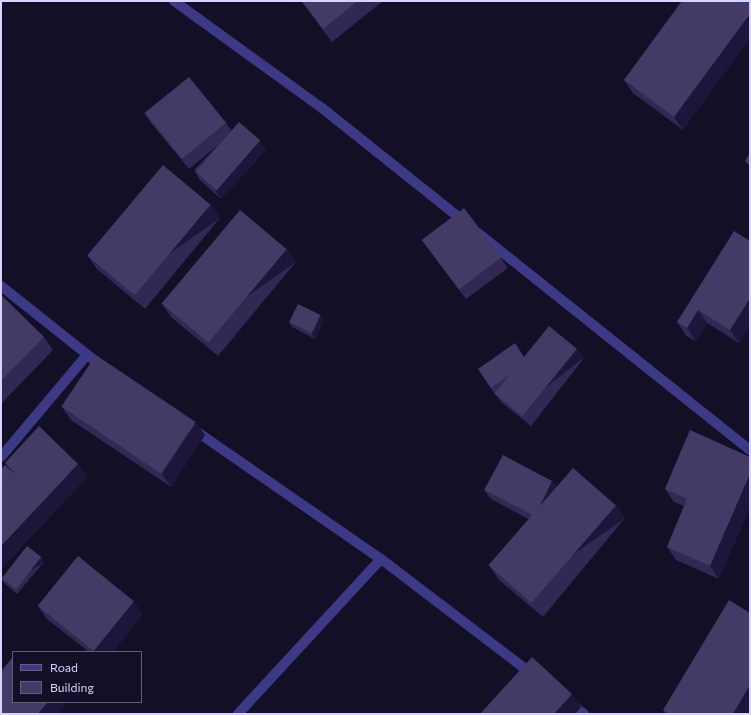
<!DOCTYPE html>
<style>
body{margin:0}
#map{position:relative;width:751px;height:715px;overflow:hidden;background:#130f26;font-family:Commissioner,sans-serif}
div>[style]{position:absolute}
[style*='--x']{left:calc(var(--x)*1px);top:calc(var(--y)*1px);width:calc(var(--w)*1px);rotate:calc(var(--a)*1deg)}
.street>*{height:10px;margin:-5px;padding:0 5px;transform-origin:5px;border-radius:5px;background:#3d3a85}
.wall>*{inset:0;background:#312854}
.shaded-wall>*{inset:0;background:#1d163a;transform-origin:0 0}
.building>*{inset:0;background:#433a66;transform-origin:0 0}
span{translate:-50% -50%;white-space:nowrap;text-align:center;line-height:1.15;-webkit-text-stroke:3px #130f26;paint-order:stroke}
.frame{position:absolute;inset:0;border:2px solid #d9d4ff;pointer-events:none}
.legend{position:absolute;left:12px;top:651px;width:130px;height:52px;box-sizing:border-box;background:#130f26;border:1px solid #625e7d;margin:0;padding:5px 7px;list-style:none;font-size:12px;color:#d9d4ff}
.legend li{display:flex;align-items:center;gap:8px;height:20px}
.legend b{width:20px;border:1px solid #625e7d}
</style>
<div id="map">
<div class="street">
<i style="--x:174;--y:1;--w:183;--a:35.9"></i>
<i style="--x:322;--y:108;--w:184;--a:38.6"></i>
<i style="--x:736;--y:1;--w:16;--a:30"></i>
<i style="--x:478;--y:233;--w:348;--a:38.6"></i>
<i style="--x:1;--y:286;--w:132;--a:38.5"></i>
<i style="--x:193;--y:429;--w:229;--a:34.7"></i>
<i style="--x:381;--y:559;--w:191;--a:37.3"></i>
<i style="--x:1;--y:457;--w:132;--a:-49.9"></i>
<i style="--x:568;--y:702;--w:20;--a:37"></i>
<i style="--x:238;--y:714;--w:211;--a:-47.3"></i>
</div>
<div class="wall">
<i style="clip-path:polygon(301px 1px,383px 1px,332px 42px)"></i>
<i style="clip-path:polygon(682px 1px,683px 130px,633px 93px,624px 80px)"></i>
<i style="clip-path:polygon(145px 114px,226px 123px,231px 130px,266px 150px,221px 199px,200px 180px,194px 170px,218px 145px,189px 169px,151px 123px)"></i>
<i style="clip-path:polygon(750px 153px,750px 167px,745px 161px)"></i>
<i style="clip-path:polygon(211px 205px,220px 218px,145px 309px,97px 269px,88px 256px)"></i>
<i style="clip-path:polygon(422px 240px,501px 258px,508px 268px,466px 299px)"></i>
<i style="clip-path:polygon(750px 241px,750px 326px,739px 343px,707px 323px,696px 341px,686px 336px,677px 322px)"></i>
<i style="clip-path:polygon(287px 249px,296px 262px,218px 356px,171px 317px,162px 304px)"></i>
<i style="clip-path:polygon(1px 295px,44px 337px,53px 350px,1px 404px)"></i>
<i style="clip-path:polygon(324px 320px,315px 339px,292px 327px,289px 322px)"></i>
<i style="clip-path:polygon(577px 349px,584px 358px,531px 426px,502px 403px,495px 394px,499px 390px,494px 393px,478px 369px,524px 357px)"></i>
<i style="clip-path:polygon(62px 407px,205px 435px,171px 487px,71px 420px)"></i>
<i style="clip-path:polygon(690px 430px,719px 579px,676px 560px,667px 547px,684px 506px,674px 502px,665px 489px)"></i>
<i style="clip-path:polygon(5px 463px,87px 477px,1px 569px,1px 469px,11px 471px)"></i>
<i style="clip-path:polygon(552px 481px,557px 487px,616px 505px,625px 518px,543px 617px,499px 580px,490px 567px,530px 520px,491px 499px,484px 490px)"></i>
<i style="clip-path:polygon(41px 557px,44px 562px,17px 594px,4px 583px,1px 578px)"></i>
<i style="clip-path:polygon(38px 606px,143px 614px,113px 652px,89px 652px,47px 619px)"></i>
<i style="clip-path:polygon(663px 710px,750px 714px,666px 714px)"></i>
</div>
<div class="shaded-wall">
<i style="clip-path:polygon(750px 14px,750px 39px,683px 130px,674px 117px)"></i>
<i style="clip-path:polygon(260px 140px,266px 150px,221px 199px,215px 190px)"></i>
<i style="left:211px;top:205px;width:16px;height:118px;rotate:55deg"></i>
<i style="left:287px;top:249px;width:16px;height:123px;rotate:55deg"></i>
<i style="clip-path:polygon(750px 298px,750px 326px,739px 343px,730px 330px)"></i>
<i style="clip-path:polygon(698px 310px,707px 323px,696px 341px,687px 328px)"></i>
<i style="clip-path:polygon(321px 315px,324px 320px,315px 339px,312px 334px)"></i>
<i style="left:577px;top:349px;width:11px;height:85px;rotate:52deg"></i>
<i style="clip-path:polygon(196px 422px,205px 435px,171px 487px,162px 474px)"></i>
<i style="clip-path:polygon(78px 464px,87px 477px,1px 569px,1px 546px)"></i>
<i style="clip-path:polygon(750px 474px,750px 508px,719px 579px,710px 566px)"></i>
<i style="clip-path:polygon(552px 481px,559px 491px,535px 516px)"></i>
<i style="left:616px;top:505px;width:16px;height:129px;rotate:55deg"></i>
<i style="left:41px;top:557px;width:6px;height:42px;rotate:59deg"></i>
<i style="clip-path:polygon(134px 601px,143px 614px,113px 652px,95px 652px,94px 650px)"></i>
<i style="clip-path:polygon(750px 685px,750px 714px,733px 714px)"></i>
<i style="clip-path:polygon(572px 694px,581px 707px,575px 714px,554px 714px)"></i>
<i style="clip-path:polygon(48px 702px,68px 702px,58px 714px,38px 714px)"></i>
</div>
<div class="building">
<i style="clip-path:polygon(302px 1px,358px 1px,323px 29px)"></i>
<i style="clip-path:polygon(682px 1px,738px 1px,750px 9px,750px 14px,674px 117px,624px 80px)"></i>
<i style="left:189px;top:77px;width:59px;height:57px;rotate:51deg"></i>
<i style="left:239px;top:122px;width:28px;height:66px;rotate:41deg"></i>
<i style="clip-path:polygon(750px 153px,750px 164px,745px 161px)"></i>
<i style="left:163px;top:165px;width:62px;height:118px;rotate:40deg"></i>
<i style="left:464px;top:208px;width:62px;height:53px;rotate:53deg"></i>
<i style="left:240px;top:210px;width:61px;height:122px;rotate:40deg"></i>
<i style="clip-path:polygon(734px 231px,750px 241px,750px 298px,730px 330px,698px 310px,687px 328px,677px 322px)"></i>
<i style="clip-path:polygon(1px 295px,44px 337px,1px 381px)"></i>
<i style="left:298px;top:304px;width:25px;height:20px;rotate:26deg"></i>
<i style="left:549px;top:326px;width:36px;height:87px;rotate:39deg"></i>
<i style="clip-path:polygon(515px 343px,524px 357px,512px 373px,491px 388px,478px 369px)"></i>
<i style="left:96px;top:355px;width:120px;height:62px;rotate:34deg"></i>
<i style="clip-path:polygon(39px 426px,78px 464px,1px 546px,1px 487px,15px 472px,5px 463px)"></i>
<i style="clip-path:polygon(690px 430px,750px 457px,750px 474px,710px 566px,667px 547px,687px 499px,665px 489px)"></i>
<i style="clip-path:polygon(503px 455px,552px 481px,538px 510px,533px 515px,484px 490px)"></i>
<i style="clip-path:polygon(5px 465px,14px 474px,1px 487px,1px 469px)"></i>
<i style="left:573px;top:468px;width:57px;height:129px;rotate:41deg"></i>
<i style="left:27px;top:546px;width:18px;height:41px;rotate:38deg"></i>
<i style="left:78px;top:556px;width:72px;height:64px;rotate:39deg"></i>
<i style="clip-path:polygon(729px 600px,750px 613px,750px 685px,733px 714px,670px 714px,663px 710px)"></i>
<i style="clip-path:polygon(13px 657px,13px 702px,48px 702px,38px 714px,1px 714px,1px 671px)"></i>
<i style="clip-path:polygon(532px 657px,572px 694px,554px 714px,480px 714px)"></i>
</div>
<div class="frame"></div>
<ul class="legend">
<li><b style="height:5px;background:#3d3a85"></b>Road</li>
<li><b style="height:11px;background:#433a66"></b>Building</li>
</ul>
</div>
